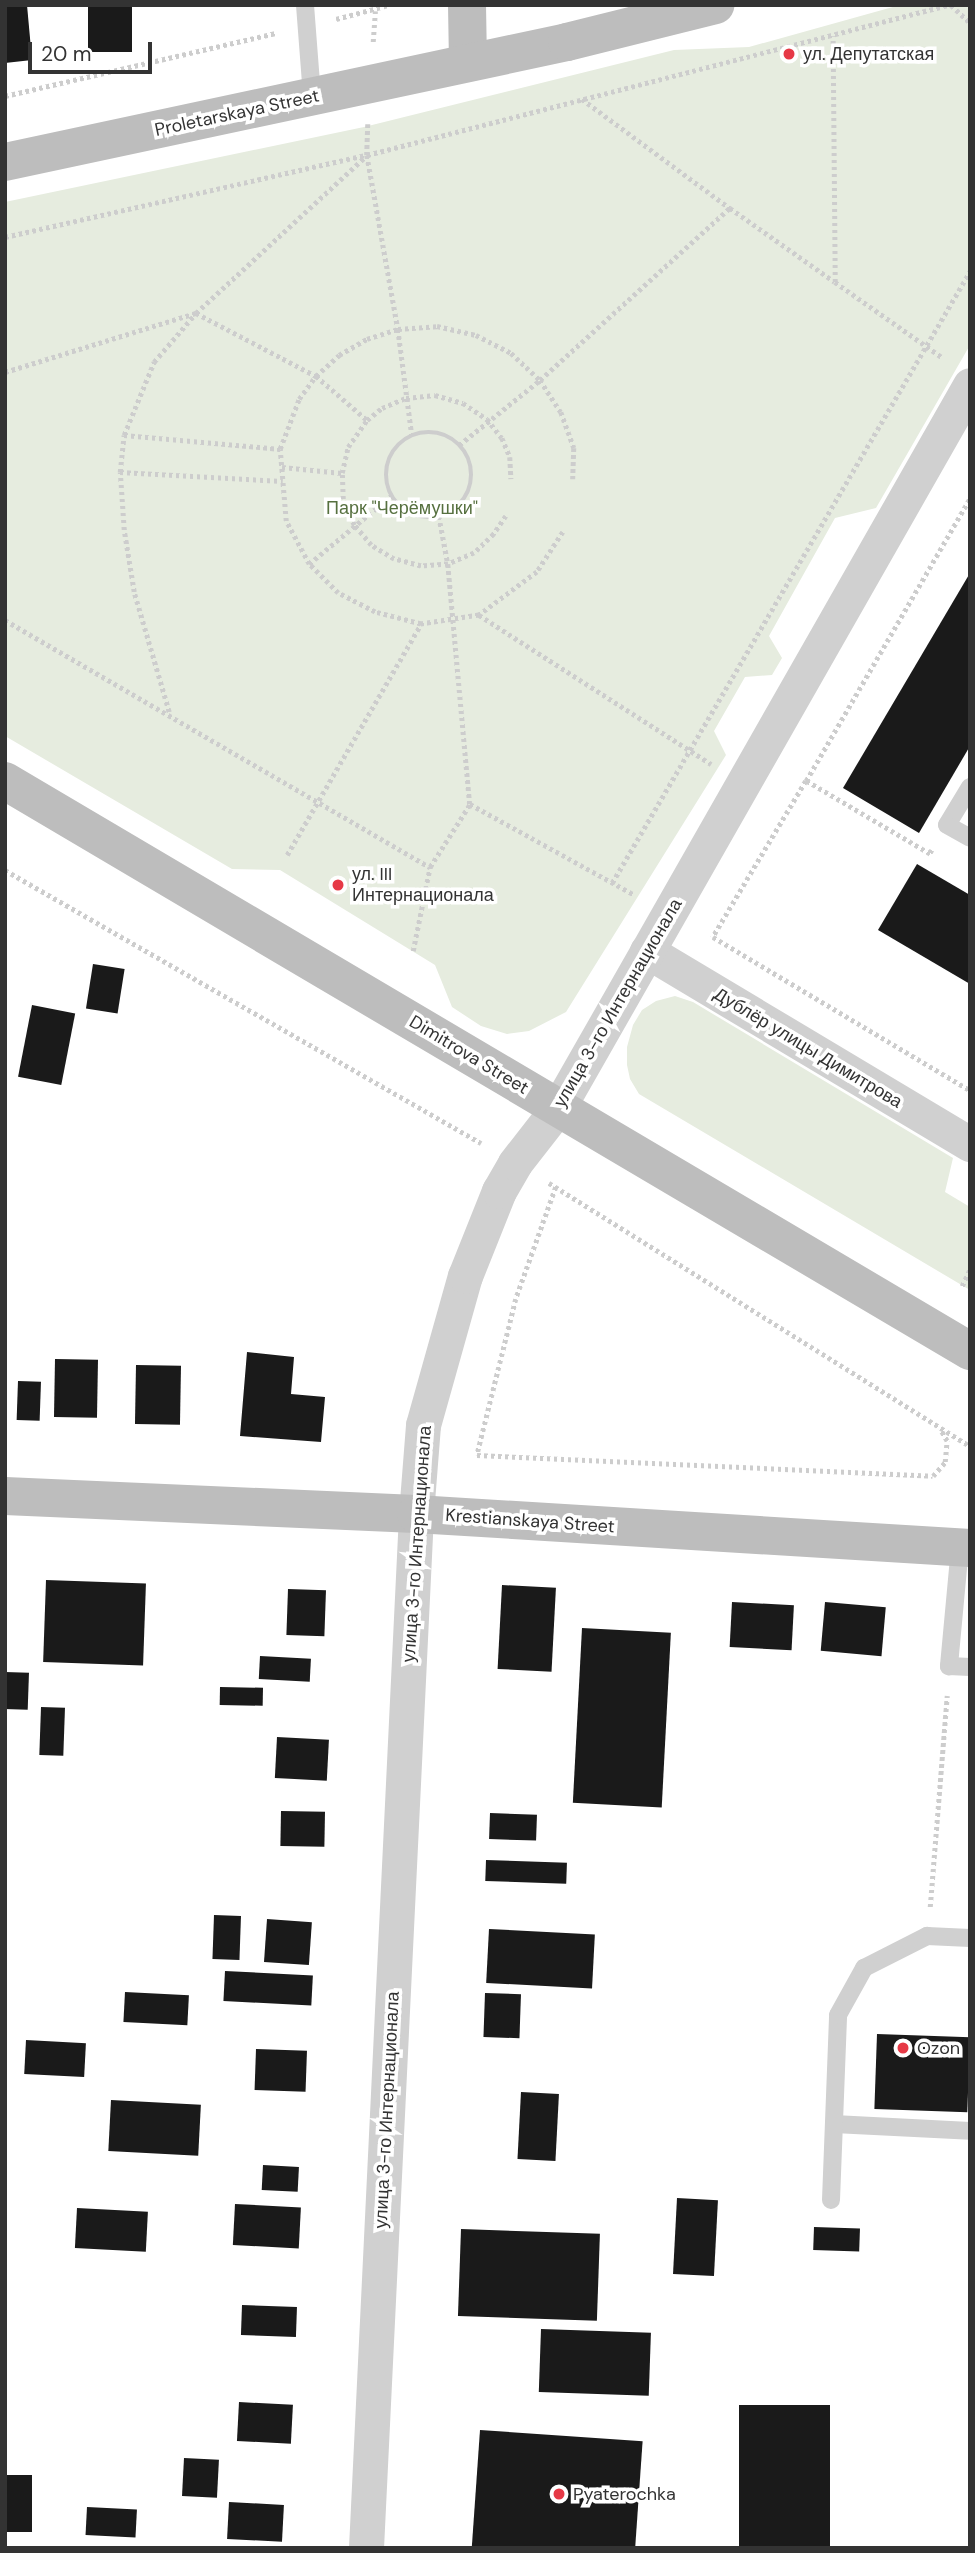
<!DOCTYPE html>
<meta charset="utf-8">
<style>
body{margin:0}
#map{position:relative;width:975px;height:2553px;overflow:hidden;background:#fff;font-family:"DM Sans",sans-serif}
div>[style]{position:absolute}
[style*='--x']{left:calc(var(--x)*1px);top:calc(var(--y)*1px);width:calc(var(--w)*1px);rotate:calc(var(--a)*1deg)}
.green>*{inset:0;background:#e6ecdf}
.building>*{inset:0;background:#1a1a1a;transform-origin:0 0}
.path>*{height:4.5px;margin-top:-2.25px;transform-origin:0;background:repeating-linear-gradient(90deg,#cdcdcd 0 3.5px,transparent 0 7px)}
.path>.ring{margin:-2.25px;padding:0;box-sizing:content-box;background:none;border:4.5px solid #cdcdcd;border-radius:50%}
.lane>*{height:18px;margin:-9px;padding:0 9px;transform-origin:9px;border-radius:9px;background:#d0d0d0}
.street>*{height:35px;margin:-17.5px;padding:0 17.5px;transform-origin:17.5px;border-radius:17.5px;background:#d0d0d0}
.secondary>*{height:38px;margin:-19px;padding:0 19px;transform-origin:19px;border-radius:19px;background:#bdbdbd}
.dots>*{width:19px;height:19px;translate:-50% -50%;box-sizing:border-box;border:4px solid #fff;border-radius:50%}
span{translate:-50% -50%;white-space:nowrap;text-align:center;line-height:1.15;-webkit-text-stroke:7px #fff;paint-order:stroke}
.poi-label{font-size:18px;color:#333}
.left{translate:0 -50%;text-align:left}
.street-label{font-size:18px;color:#333}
.park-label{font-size:18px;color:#56703f}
.frame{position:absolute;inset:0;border:7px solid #333;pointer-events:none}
.scale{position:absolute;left:28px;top:42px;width:124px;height:32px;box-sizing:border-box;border:4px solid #333;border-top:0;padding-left:9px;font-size:21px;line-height:24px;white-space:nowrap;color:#333;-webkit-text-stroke:5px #fff;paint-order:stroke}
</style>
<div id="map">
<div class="green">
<i style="clip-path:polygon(900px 5px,970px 5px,970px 345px,876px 508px,835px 518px,769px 636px,782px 658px,772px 675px,745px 677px,714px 731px,726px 755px,566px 1012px,529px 1031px,507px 1034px,481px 1026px,452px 1007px,435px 965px,280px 870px,232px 869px,5px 736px,5px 202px,364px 127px,674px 50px,749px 47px)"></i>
<i style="clip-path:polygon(675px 996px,693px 1002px,953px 1158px,945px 1192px,970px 1207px,970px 1290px,639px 1094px,630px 1079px,627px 1065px,627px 1047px,633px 1025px,642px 1010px,656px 1001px)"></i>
</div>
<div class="building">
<i style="clip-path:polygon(5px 5px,27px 5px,32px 60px,5px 63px)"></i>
<i style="left:88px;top:5px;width:44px;height:47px"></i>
<i style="clip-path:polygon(970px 573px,970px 746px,919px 833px,843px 788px)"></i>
<i style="clip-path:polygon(917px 864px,970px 895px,970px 984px,878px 930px)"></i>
<i style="left:93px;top:964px;width:32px;height:45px;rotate:9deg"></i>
<i style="left:32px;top:1005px;width:44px;height:73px;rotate:11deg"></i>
<i style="clip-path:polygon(247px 1352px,294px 1357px,291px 1394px,325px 1397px,321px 1442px,240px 1436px)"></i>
<i style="left:55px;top:1359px;width:43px;height:58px;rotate:1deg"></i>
<i style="left:136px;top:1365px;width:45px;height:59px;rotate:1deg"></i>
<i style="left:18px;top:1381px;width:23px;height:39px;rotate:2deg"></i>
<i style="left:46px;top:1580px;width:100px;height:82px;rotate:2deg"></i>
<i style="left:502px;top:1585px;width:54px;height:84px;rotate:3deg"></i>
<i style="left:288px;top:1589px;width:38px;height:46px;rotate:2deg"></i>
<i style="left:732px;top:1602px;width:62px;height:45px;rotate:3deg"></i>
<i style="left:825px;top:1602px;width:61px;height:49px;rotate:5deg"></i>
<i style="left:582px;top:1628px;width:89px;height:175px;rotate:3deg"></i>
<i style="left:260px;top:1656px;width:51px;height:23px;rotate:3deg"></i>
<i style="left:5px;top:1672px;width:24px;height:37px;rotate:2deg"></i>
<i style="left:220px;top:1687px;width:43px;height:18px;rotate:1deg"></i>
<i style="left:41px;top:1707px;width:24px;height:48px;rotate:2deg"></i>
<i style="left:277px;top:1737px;width:52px;height:41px;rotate:3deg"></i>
<i style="left:281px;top:1811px;width:44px;height:35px;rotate:1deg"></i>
<i style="left:490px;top:1813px;width:47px;height:26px;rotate:2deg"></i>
<i style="left:486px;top:1860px;width:81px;height:21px;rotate:2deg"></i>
<i style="left:214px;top:1915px;width:27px;height:44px;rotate:2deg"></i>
<i style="left:267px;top:1919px;width:45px;height:43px;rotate:4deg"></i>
<i style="left:489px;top:1929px;width:106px;height:54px;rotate:3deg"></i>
<i style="left:225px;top:1971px;width:88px;height:30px;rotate:3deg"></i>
<i style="left:125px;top:1992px;width:64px;height:30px;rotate:3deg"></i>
<i style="left:485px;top:1993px;width:36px;height:44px;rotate:2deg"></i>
<i style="left:877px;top:2034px;width:93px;height:75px;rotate:2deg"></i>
<i style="left:26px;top:2040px;width:60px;height:34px;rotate:3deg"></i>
<i style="left:256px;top:2049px;width:51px;height:41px;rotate:2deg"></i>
<i style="left:521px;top:2092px;width:38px;height:67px;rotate:3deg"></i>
<i style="left:111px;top:2100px;width:90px;height:51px;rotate:3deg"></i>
<i style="left:263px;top:2165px;width:36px;height:25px;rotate:3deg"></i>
<i style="left:677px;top:2198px;width:41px;height:76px;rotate:3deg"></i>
<i style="left:235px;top:2204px;width:66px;height:41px;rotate:3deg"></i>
<i style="left:77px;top:2208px;width:71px;height:40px;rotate:3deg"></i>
<i style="left:814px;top:2227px;width:46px;height:23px;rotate:2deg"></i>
<i style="left:461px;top:2229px;width:139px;height:87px;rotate:2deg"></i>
<i style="left:242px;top:2305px;width:55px;height:30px;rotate:2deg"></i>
<i style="left:541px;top:2329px;width:110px;height:63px;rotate:2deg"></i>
<i style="left:239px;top:2402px;width:54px;height:39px;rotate:3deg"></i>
<i style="left:739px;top:2405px;width:91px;height:143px"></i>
<i style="left:480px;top:2430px;width:163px;height:118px;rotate:4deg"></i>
<i style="left:184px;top:2458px;width:35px;height:38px;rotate:3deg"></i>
<i style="left:5px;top:2475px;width:27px;height:57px"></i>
<i style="left:229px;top:2502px;width:55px;height:37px;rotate:3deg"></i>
<i style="left:87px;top:2507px;width:50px;height:28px;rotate:3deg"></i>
</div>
<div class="path">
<i style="--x:951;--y:5;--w:26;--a:43"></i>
<i style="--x:336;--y:19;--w:55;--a:-14.8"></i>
<i style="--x:373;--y:42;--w:31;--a:-86"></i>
<i style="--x:5;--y:96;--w:278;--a:-13.1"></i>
<i style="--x:582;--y:99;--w:184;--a:36.4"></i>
<i style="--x:368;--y:124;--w:31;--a:92"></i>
<i style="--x:367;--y:155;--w:177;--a:79.9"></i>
<i style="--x:398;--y:329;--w:107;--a:82.5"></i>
<i style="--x:5;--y:237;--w:371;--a:-12.8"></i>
<i style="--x:367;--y:155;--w:600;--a:-14.48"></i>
<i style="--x:835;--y:282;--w:132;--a:35.1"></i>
<i style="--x:5;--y:372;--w:200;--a:-17.2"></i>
<i style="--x:196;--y:313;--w:230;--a:-42.7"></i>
<i class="ring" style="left:386px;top:432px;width:81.5px;height:81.5px"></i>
<i style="--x:124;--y:435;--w:79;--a:-67.7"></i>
<i style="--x:154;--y:362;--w:65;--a:-49.4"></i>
<i style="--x:196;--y:313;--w:136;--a:27.7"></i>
<i style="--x:316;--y:376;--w:67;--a:40.8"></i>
<i style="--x:459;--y:445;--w:104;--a:-38.7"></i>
<i style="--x:540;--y:380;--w:256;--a:-42.2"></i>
<i style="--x:730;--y:208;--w:128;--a:35.2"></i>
<i style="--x:835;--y:282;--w:246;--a:-90.5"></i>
<i style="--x:282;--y:467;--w:60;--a:5.7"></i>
<i style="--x:120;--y:472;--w:163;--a:3.2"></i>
<i style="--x:439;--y:516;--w:49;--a:79.4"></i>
<i style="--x:448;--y:564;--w:241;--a:84.8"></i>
<i style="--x:470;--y:804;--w:188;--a:28.9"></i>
<i style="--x:506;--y:516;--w:22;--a:124"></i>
<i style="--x:494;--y:534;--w:28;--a:136"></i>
<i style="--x:474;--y:553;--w:28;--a:157"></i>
<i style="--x:448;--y:564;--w:27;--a:176"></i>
<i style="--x:421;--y:566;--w:28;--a:-165"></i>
<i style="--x:394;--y:559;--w:27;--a:-149"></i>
<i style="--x:371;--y:545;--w:26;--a:-130"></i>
<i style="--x:354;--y:525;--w:28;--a:-113"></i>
<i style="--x:343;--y:499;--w:26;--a:-92"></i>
<i style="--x:342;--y:473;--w:27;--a:-77"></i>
<i style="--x:348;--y:447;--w:33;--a:-55"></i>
<i style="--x:367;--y:420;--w:19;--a:-39"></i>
<i style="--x:382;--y:408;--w:26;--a:-23"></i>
<i style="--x:406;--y:398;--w:29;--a:-6"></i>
<i style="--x:435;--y:395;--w:29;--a:16"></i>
<i style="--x:463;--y:403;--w:29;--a:34"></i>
<i style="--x:487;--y:419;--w:24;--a:52"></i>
<i style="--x:502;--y:438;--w:21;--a:67"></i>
<i style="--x:510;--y:457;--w:22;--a:87"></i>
<i style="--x:563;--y:532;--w:48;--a:123"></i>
<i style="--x:537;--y:572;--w:72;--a:143.4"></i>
<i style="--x:479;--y:615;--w:59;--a:171.2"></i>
<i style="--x:421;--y:624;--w:48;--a:-165.4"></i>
<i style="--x:375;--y:612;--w:42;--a:-152.8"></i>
<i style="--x:338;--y:593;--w:41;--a:-135"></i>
<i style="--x:309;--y:564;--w:49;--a:-118.1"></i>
<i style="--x:286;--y:521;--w:72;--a:-94.8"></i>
<i style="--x:280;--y:449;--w:53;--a:-69.2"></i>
<i style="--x:299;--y:399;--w:29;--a:-54"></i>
<i style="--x:316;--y:376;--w:31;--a:-42"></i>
<i style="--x:339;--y:355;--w:32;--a:-30"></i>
<i style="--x:367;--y:339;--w:33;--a:-18"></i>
<i style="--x:398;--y:329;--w:39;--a:-4"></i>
<i style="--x:437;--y:326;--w:40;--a:13"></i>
<i style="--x:476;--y:335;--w:39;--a:27"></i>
<i style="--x:511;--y:353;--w:40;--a:43"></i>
<i style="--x:540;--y:380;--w:38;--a:57"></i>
<i style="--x:561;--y:412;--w:38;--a:70"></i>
<i style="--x:574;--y:448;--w:31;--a:92"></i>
<i style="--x:309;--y:564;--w:107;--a:-39.7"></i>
<i style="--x:479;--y:615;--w:276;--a:32.7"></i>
<i style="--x:5;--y:620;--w:492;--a:30.2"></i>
<i style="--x:169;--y:712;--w:125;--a:-106.3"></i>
<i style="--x:134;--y:592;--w:63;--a:-99.2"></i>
<i style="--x:124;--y:530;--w:58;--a:-93.9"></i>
<i style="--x:120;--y:472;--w:37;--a:-84"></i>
<i style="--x:124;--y:435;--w:157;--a:5.1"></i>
<i style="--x:806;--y:781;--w:327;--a:-59.9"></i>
<i style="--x:932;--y:850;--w:4;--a:117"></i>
<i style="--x:930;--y:854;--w:144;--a:-149.5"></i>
<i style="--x:806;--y:781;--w:182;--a:120.8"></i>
<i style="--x:713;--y:937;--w:299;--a:30.8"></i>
<i style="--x:287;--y:855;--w:267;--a:-59.9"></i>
<i style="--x:5;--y:870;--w:549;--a:29.84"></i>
<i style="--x:612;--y:883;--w:709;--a:-59.67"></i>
<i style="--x:413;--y:951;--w:86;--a:-78.6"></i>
<i style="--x:430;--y:867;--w:75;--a:-57.6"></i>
<i style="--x:549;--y:1183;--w:496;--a:32"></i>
<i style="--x:556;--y:1187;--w:119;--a:109.7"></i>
<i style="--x:516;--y:1299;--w:161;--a:104"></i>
<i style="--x:477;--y:1455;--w:456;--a:2.6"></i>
<i style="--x:933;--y:1476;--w:18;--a:-49"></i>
<i style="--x:945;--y:1462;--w:21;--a:-85"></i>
<i style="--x:947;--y:1441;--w:14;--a:-120"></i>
<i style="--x:962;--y:1286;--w:19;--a:-65"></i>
<i style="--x:930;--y:1907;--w:212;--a:-85.4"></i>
</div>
<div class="lane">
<i style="--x:305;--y:5;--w:92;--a:85.6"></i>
<i style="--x:970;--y:787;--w:44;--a:121.2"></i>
<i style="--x:947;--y:825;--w:26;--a:29"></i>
<i style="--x:960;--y:1547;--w:120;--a:95.3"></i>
<i style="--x:949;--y:1666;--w:21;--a:3"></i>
<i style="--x:834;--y:2124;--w:136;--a:2.9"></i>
<i style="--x:831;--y:2200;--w:185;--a:-87.8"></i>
<i style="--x:838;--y:2015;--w:54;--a:-61"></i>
<i style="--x:864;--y:1968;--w:71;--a:-26.9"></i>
<i style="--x:927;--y:1936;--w:43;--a:2.7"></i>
</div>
<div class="street">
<i style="--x:647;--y:951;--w:376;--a:30.9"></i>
<i style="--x:366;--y:2548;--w:1035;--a:-87.23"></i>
<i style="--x:416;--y:1514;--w:89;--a:-85.5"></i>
<i style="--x:423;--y:1425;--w:155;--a:-74.3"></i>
<i style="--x:465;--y:1276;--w:92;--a:-68.2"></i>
<i style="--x:499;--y:1191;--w:32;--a:-60"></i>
<i style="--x:515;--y:1163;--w:70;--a:-52"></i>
<i style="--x:558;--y:1108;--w:832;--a:-60.32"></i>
</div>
<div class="secondary">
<i style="--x:467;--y:5;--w:56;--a:89"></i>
<i style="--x:5;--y:162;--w:575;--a:-12.05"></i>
<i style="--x:567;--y:42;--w:153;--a:-14"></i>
<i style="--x:5;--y:781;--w:1121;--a:30.57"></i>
<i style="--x:5;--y:1496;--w:411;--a:2.5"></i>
<i style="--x:416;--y:1514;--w:555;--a:3.51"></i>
</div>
<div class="dots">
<i style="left:789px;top:54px;background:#e63946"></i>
<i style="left:338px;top:885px;background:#e63946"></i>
<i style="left:903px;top:2048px;background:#e63946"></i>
<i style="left:559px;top:2494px;background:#e63946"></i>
</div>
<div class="poi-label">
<span class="left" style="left:803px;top:54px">ул. Депутатская</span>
<span class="left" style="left:352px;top:885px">ул. III<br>Интернационала</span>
<span class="left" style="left:917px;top:2048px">Ozon</span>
<span class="left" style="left:573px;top:2494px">Pyaterochka</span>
</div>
<div class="street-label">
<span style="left:237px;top:113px;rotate:-12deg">Proletarskaya Street</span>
<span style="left:618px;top:1003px;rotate:-60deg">улица 3-го Интернационала</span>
<span style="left:808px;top:1048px;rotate:31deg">Дублёр улицы Димитрова</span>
<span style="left:469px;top:1055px;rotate:31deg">Dimitrova Street</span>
<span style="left:530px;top:1521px;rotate:4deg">Krestianskaya Street</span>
<span style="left:417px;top:1544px;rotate:-86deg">улица 3-го Интернационала</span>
<span style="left:387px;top:2110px;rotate:-87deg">улица 3-го Интернационала</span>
</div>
<div class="park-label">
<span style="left:402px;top:508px">Парк "Черёмушки"</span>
</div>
<div class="frame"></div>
<div class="scale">20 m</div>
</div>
